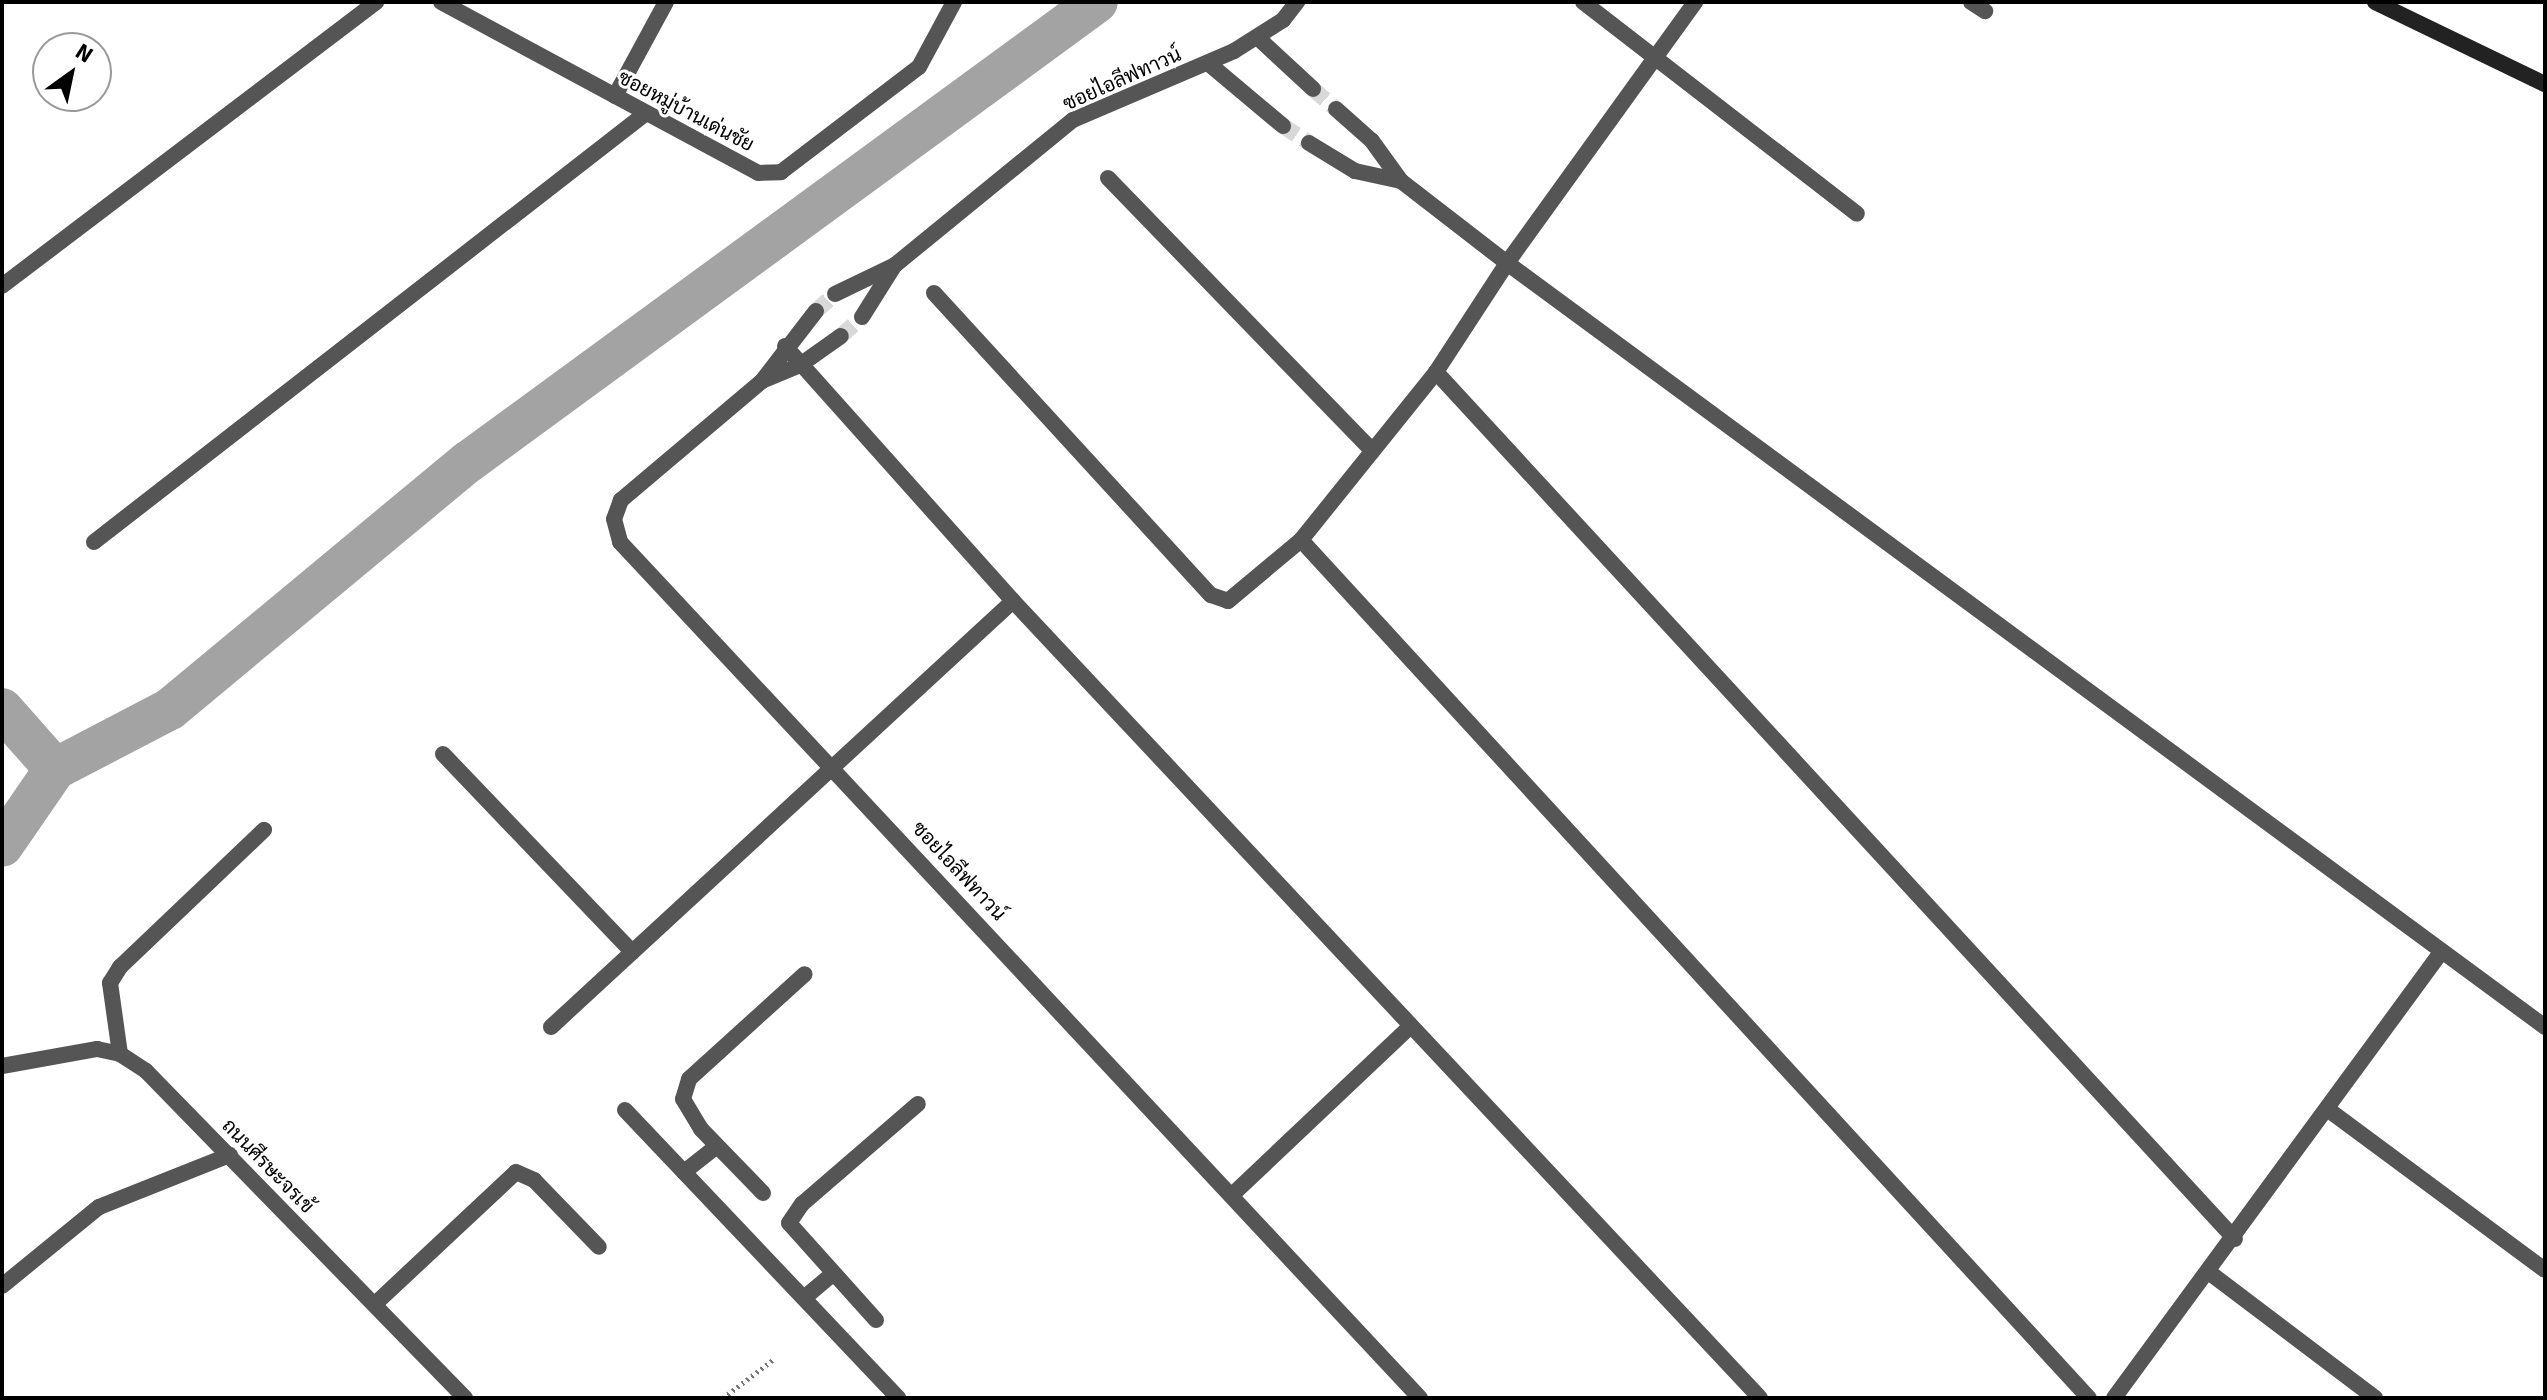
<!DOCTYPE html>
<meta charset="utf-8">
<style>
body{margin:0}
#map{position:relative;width:2547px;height:1400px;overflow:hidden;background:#fff;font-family:Signika,Sarabun,sans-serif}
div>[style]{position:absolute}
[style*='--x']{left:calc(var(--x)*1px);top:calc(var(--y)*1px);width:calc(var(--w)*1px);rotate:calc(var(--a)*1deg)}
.canal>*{height:42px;margin:-21px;padding:0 21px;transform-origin:21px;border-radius:21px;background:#a3a3a3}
.street-tunnel>*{height:16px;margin-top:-8px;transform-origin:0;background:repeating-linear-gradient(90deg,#d9d9d9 0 16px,transparent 0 24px)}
.path>*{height:5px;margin-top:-2.5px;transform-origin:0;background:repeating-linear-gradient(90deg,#777 0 2px,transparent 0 6px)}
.lane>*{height:16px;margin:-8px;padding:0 8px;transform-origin:8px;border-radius:8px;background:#555}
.street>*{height:16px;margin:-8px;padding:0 8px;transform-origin:8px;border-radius:8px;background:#555}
.secondary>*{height:16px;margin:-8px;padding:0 8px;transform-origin:8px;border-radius:8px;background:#222}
span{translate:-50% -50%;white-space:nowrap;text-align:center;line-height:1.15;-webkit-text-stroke:6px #fff;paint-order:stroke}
.street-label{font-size:20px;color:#000}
.frame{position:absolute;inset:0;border:4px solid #000;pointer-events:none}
.north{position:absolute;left:32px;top:32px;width:80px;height:80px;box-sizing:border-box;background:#fff;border:2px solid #999;border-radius:50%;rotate:33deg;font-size:22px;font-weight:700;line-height:32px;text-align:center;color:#000}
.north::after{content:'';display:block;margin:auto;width:28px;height:36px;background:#000;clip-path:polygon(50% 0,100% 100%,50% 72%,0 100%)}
</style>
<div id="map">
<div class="canal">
<i style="--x:2;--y:709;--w:80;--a:48.5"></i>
<i style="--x:55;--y:769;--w:93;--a:124.5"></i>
<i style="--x:55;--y:769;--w:130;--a:-27.6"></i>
<i style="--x:170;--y:709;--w:387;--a:-39.7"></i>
<i style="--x:468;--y:462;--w:779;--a:-36.18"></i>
</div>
<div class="street-tunnel">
<i style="--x:1313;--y:89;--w:30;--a:41"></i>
<i style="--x:1283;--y:126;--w:31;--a:33"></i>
<i style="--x:816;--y:311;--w:25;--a:-42"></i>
<i style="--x:841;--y:336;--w:28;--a:-42"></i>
</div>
<div class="path">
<i style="--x:723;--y:1398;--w:64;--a:-37.4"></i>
</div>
<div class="lane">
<i style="--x:120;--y:1054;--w:72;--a:-98"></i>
<i style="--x:110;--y:983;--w:19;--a:-58"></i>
<i style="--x:120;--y:967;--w:199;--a:-43.6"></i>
<i style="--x:625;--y:1110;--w:397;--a:46.5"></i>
<i style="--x:684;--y:1172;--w:42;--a:-38.2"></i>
<i style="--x:763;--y:1193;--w:89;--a:-134.1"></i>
<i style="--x:701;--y:1129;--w:35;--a:-121"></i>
<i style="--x:683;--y:1099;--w:21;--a:-73"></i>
<i style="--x:689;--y:1079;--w:156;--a:-42.2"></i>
<i style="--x:2;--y:1286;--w:125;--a:-39.2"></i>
<i style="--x:99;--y:1207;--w:141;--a:-21.7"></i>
<i style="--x:804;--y:1298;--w:38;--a:-40"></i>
<i style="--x:375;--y:1304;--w:193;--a:-43.1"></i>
<i style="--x:516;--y:1172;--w:20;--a:24"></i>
<i style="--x:534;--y:1180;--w:93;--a:45.9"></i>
<i style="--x:876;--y:1320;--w:130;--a:-131.9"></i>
<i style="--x:789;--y:1223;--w:23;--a:-56"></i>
<i style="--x:802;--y:1204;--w:153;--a:-40.8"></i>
</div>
<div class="street">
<i style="--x:441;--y:2;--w:360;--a:28.3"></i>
<i style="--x:758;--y:173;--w:23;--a:-2"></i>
<i style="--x:781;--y:172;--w:173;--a:-37.3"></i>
<i style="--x:919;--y:67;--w:74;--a:-61.7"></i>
<i style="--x:1583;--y:2;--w:346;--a:37.7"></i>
<i style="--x:1971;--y:2;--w:17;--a:33"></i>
<i style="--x:1258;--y:38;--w:75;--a:42.8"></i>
<i style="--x:1208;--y:63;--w:98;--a:40"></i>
<i style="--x:615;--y:96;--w:107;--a:-61.5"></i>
<i style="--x:1336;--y:109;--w:48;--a:41.6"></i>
<i style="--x:1372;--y:141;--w:49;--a:54.1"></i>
<i style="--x:1401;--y:181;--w:134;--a:37.7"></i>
<i style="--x:1507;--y:263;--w:1289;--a:36.35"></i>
<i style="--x:1309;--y:143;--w:54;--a:31.3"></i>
<i style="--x:1355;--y:171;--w:47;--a:12.3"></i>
<i style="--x:1108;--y:178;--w:380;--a:45.9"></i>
<i style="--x:2;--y:286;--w:470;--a:-37.2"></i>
<i style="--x:934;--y:293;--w:410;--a:47.5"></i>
<i style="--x:1211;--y:595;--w:18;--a:19"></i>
<i style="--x:1228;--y:601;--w:95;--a:-39.9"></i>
<i style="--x:1301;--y:540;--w:216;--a:-51.2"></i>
<i style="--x:1436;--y:372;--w:130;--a:-56.9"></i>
<i style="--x:1507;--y:263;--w:322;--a:-54.2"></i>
<i style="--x:835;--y:294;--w:67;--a:-25.8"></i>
<i style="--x:895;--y:265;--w:230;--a:-39.2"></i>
<i style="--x:1073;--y:120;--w:175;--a:-23.2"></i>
<i style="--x:1234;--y:51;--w:58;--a:-32.3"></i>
<i style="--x:1283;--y:20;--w:23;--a:-52"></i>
<i style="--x:816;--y:311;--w:88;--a:127.6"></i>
<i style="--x:762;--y:381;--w:185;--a:139.8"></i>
<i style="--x:621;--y:500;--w:20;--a:110"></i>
<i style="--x:614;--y:519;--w:24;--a:75"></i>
<i style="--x:620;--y:542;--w:1172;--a:46.94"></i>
<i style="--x:862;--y:317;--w:60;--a:-57.9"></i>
<i style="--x:785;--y:346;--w:342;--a:48.2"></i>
<i style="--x:1013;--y:601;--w:1092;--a:46.85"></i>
<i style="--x:1436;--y:372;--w:1179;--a:47.34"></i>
<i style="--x:762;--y:381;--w:41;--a:-22.8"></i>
<i style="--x:800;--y:365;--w:50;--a:-35.3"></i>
<i style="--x:1301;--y:540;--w:1165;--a:47.44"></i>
<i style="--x:94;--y:542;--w:699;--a:-37.85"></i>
<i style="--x:443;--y:754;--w:274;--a:46.3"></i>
<i style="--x:551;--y:1027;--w:628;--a:-42.68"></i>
<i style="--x:2;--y:1066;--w:97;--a:-10.1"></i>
<i style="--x:97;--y:1049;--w:24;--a:12"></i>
<i style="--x:120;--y:1054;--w:31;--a:33"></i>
<i style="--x:146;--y:1071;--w:457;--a:45.7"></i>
<i style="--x:2330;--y:1111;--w:267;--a:36.5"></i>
<i style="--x:1232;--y:1195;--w:246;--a:-43.4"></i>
<i style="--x:2210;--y:1273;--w:207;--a:37.1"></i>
<i style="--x:2114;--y:1398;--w:554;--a:-53.73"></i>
</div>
<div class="secondary">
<i style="--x:2375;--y:2;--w:189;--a:25.8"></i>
</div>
<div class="street-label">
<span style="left:1122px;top:79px;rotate:-24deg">ซอยไอลีฟทาวน์</span>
<span style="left:686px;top:111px;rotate:28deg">ซอยหมู่บ้านเด่นชัย</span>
<span style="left:959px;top:871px;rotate:47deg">ซอยไอลีฟทาวน์</span>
<span style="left:268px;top:1166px;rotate:46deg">ถนนศีรษะจรเข้</span>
</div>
<div class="frame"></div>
<div class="north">N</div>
</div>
